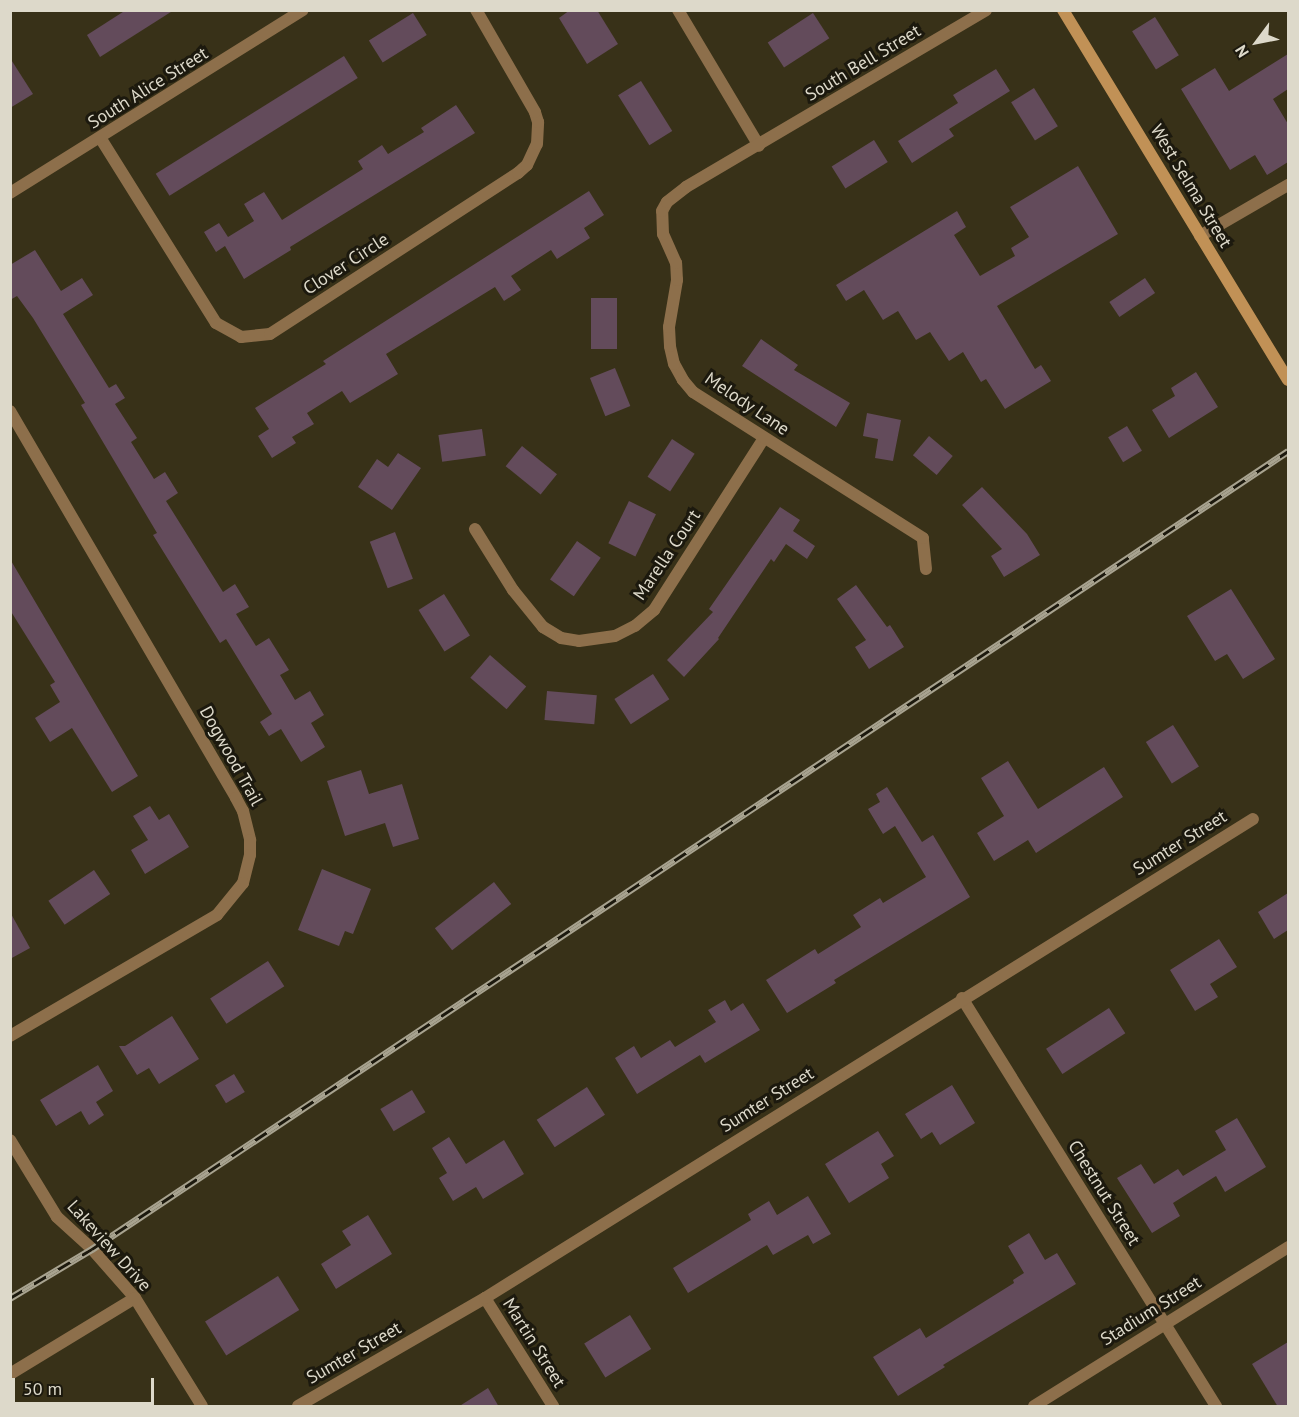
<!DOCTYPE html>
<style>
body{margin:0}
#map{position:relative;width:1299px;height:1417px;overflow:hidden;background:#383118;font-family:"PT Sans",sans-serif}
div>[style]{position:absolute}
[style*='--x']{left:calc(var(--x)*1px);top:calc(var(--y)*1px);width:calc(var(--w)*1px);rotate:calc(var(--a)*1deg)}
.building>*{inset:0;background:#634b5b;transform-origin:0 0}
.street>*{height:12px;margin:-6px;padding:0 6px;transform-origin:6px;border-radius:6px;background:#8d6f4b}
.secondary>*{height:12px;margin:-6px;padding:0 6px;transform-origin:6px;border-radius:6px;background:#c19156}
.rail>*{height:7px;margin-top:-3.5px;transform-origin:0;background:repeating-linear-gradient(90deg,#1c190e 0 14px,#a8a390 0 28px);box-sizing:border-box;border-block:2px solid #a8a390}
span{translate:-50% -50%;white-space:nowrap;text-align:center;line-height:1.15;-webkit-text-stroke:6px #1c190e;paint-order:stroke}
.street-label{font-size:18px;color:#ddd9ca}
.frame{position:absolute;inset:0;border:12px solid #ddd9ca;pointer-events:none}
.north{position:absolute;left:1227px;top:12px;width:60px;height:60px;-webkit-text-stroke:4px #1c190e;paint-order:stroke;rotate:238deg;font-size:16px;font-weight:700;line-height:24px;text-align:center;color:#ddd9ca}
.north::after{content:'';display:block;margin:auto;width:21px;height:27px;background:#ddd9ca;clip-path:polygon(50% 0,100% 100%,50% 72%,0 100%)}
.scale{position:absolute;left:12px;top:1378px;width:142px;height:27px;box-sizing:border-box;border:3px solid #ddd9ca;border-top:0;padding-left:8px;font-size:18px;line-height:21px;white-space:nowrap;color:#ddd9ca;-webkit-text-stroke:4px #1c190e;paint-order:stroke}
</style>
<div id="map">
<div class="building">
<i style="clip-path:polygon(126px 10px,174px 10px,100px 57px,87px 35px)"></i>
<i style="clip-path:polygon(570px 10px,597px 10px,618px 44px,587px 64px,559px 18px)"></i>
<i style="left:413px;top:13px;width:26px;height:52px;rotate:58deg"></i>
<i style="left:813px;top:13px;width:30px;height:54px;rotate:57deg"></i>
<i style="left:1155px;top:17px;width:45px;height:27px;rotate:58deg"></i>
<i style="clip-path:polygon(1288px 54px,1288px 89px,1273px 99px,1288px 124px,1288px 162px,1267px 175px,1255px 155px,1230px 170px,1181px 89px,1215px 68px,1229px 91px)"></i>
<i style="left:344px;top:56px;width:26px;height:222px;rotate:58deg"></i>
<i style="clip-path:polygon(10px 58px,33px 94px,10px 108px)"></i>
<i style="clip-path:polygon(996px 69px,1010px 91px,949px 129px,954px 136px,912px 163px,898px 141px,958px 103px,953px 95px)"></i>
<i style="left:641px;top:81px;width:59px;height:27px;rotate:58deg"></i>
<i style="left:1034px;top:88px;width:45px;height:27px;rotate:58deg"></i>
<i style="clip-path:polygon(456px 105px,475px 133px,290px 247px,291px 250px,244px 279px,225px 246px,216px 252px,204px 232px,219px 223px,228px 237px,254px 221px,244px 204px,264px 192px,282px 220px,363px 169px,358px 161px,382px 145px,388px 154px,424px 132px,421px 128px)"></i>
<i style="left:874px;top:140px;width:26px;height:50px;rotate:58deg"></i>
<i style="clip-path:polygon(1078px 166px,1118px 234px,997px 306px,1035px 369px,1041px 365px,1051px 381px,1005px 409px,986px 379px,981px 382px,963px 352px,949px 361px,930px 332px,916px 340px,898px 311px,883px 320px,864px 290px,846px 301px,836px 285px,957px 211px,966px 227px,954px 235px,980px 276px,1015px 256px,1011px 248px,1029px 237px,1010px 207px)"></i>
<i style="clip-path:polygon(589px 191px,604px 215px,584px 228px,590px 238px,557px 259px,551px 250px,511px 276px,521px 290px,504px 301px,495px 287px,386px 354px,398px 374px,350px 403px,342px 391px,307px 413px,314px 424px,292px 437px,296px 443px,272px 458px,258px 436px,269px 429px,255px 408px,326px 364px,323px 361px)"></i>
<i style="clip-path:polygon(35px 250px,61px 291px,82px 278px,93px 295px,63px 314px,109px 388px,116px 384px,125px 398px,115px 404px,137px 438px,131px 442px,154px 479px,165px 472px,178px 493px,166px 501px,223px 592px,235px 584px,249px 607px,236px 614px,256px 646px,269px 638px,289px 670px,280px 675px,295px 700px,310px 691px,324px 715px,311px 723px,325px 747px,301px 762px,281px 729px,269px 736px,260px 722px,272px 714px,226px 639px,220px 643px,153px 535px,157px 533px,81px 405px,85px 403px,33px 318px,17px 296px,10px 300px,10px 265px)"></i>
<i style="left:1145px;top:278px;width:18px;height:43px;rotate:56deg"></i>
<i style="left:591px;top:298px;width:26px;height:51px"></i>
<i style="clip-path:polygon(761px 339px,798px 365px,794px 370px,850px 403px,836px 427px,742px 366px)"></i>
<i style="left:615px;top:368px;width:41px;height:27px;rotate:68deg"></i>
<i style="clip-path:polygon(1196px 372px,1218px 407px,1169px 438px,1152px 410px,1175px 396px,1171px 388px)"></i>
<i style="clip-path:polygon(867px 413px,901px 420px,893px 461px,875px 458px,878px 439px,863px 436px)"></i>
<i style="left:1127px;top:426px;width:29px;height:22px;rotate:59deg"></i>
<i style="left:482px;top:429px;width:27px;height:44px;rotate:82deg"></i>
<i style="left:929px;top:436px;width:31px;height:25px;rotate:40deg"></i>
<i style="left:672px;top:439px;width:27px;height:45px;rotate:33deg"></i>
<i style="left:522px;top:446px;width:45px;height:26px;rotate:39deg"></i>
<i style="clip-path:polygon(398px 453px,421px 468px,392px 510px,358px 487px,377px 459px,388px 467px)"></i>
<i style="clip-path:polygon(982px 487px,1027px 534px,1040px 555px,1004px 577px,991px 556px,1002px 549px,962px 505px)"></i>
<i style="left:629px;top:501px;width:30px;height:47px;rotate:26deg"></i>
<i style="clip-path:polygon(780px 507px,800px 520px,793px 531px,815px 546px,807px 559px,786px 544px,774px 562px,771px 559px,718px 638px,719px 639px,684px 677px,667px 660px,713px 612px,709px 609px)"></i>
<i style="left:395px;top:532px;width:50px;height:27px;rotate:69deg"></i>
<i style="left:577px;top:541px;width:29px;height:47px;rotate:35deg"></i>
<i style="clip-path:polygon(10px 559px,138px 776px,112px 792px,72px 728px,50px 742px,35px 718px,60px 702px,50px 685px,55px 682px,10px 610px)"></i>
<i style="clip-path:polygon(856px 585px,887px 627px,890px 625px,904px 647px,869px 669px,855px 647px,866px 640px,837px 599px)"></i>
<i style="clip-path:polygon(1231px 589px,1275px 659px,1243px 679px,1227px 654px,1215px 661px,1187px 616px)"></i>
<i style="left:444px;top:594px;width:49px;height:30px;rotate:58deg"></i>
<i style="left:490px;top:655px;width:48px;height:30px;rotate:41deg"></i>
<i style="left:653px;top:674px;width:30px;height:46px;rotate:57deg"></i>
<i style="left:547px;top:691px;width:50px;height:29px;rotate:5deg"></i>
<i style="left:1173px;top:725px;width:49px;height:32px;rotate:58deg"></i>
<i style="clip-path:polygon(1008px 761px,1038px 809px,1104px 767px,1123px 797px,1036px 853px,1028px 840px,994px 861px,977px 833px,1004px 816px,981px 778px)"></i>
<i style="clip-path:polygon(361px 770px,369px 794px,402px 784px,419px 839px,393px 847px,385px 823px,345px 836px,327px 781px)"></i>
<i style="clip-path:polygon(887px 787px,922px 842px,933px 835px,970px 897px,834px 980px,836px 983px,787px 1013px,766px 980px,815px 949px,818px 954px,861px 927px,853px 915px,880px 898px,883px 903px,926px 877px,895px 826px,883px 834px,868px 809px,880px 802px,876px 794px)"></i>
<i style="clip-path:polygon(150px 806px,159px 820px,169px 814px,189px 847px,145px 874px,131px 850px,148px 840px,133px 816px)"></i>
<i style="clip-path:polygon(322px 869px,371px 889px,353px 934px,345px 931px,339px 946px,298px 930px)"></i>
<i style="left:94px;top:870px;width:29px;height:55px;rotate:56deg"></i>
<i style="left:494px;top:882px;width:28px;height:75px;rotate:52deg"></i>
<i style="clip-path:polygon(1288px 893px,1288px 930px,1274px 939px,1258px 912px)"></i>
<i style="clip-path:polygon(10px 912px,30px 948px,10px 959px)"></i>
<i style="clip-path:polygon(1219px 939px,1237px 967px,1210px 984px,1218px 997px,1195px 1011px,1170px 970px)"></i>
<i style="left:268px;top:961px;width:30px;height:69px;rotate:57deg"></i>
<i style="clip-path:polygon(725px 1000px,731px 1011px,743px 1003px,760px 1030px,705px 1063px,700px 1055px,637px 1094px,615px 1058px,634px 1046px,641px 1058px,670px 1040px,675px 1047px,716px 1022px,708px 1010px)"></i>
<i style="left:1109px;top:1008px;width:30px;height:75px;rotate:57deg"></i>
<i style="clip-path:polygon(172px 1016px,199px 1059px,159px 1084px,149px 1068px,137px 1075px,119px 1046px,125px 1046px)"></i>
<i style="clip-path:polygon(98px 1065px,113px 1091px,96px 1102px,104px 1115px,89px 1125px,81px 1111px,56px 1126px,40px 1100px)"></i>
<i style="left:234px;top:1074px;width:21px;height:22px;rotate:59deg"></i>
<i style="clip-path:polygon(952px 1085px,975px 1123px,940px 1145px,932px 1132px,921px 1139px,905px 1114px)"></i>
<i style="left:587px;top:1087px;width:33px;height:60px;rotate:57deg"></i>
<i style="left:412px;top:1090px;width:26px;height:37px;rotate:59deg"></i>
<i style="clip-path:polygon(1237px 1118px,1266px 1167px,1225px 1192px,1216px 1176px,1173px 1203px,1180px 1216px,1152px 1233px,1117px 1178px,1141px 1164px,1154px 1184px,1178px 1169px,1183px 1176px,1226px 1150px,1215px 1131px)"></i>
<i style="clip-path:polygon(878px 1131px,894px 1156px,881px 1164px,889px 1178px,849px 1203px,825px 1164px)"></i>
<i style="clip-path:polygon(449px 1137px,466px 1164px,504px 1140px,524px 1174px,483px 1199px,476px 1187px,453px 1201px,439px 1178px,447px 1173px,432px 1148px)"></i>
<i style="clip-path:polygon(808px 1196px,831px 1234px,813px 1244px,808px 1235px,773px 1255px,767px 1245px,688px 1293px,673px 1268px,751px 1220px,748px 1214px,769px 1201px,777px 1215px)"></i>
<i style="clip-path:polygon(368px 1215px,392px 1254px,336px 1289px,321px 1264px,351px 1245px,342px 1231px)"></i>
<i style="clip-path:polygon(1029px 1233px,1045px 1260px,1057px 1253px,1076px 1284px,943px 1365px,945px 1367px,898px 1396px,873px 1357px,920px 1328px,926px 1338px,1014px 1283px,1013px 1280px,1024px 1273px,1008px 1246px)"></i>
<i style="left:278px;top:1276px;width:40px;height:86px;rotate:58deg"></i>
<i style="left:630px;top:1315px;width:40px;height:54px;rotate:58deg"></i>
<i style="clip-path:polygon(1288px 1342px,1288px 1407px,1278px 1407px,1252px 1364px)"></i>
<i style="clip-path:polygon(488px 1388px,499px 1407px,458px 1407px)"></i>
</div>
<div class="street">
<i style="--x:678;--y:10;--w:158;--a:59.2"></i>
<i style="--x:101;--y:139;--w:217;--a:58"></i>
<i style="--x:216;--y:323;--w:29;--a:29"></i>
<i style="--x:241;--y:337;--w:29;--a:-6"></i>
<i style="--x:270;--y:334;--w:296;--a:-33"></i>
<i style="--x:518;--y:173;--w:12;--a:-42"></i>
<i style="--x:527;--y:165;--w:23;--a:-65"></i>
<i style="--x:537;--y:144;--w:22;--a:-87"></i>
<i style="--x:538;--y:122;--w:10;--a:-107"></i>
<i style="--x:535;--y:112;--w:118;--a:-120"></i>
<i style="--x:10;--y:193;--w:345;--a:-32"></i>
<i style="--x:1200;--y:236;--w:102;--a:-30.1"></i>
<i style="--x:10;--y:411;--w:448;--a:59.7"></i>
<i style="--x:236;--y:798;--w:15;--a:62"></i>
<i style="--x:243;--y:811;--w:30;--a:76"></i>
<i style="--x:250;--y:840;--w:15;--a:90"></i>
<i style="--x:250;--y:855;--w:29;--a:104"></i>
<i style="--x:243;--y:883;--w:41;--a:129.1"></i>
<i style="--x:217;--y:915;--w:240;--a:149.7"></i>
<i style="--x:475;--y:529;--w:72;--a:58.1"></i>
<i style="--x:513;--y:590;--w:48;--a:51"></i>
<i style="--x:543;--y:627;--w:21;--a:31"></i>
<i style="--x:561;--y:638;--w:18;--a:9"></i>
<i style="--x:579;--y:641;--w:36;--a:-8"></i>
<i style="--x:615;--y:636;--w:22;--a:-27"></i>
<i style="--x:635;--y:626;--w:25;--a:-40"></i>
<i style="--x:654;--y:610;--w:204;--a:-57.4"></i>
<i style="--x:926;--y:569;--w:31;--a:-96"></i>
<i style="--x:923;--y:538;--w:272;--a:-147.6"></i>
<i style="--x:693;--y:392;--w:16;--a:-130"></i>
<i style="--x:683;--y:380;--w:18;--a:-119"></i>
<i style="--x:674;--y:364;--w:18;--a:-103"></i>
<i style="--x:670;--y:346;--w:19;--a:-93"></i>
<i style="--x:669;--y:327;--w:48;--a:-80.3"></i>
<i style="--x:677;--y:280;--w:17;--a:-93"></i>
<i style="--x:676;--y:263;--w:32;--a:-114"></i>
<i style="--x:663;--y:234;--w:23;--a:-92"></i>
<i style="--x:662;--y:211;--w:10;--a:-61"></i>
<i style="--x:667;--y:202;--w:24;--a:-38"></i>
<i style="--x:686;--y:187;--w:348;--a:-30.5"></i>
<i style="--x:962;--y:998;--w:481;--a:58.1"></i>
<i style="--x:10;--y:1140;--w:90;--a:58.6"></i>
<i style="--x:57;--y:1217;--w:47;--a:42.4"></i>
<i style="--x:92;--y:1249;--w:65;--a:48.7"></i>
<i style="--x:135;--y:1298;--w:127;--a:58.2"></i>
<i style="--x:485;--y:1298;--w:128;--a:57.8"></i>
<i style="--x:10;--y:1374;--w:146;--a:-31.3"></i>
<i style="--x:298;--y:1406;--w:216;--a:-30"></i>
<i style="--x:485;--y:1298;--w:905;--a:-31.95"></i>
<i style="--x:1034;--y:1406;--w:300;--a:-32"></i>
</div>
<div class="secondary">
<i style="--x:1063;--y:10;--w:433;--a:58.7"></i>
</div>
<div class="rail">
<i style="--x:10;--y:1298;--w:96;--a:-30.9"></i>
<i style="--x:92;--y:1249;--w:1438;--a:-33.71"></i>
</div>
<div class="street-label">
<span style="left:863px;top:63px;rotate:-31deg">South Bell Street</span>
<span style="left:148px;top:88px;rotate:-32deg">South Alice Street</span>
<span style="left:1191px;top:186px;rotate:59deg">West Selma Street</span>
<span style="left:346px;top:264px;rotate:-33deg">Clover Circle</span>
<span style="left:747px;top:404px;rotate:34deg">Melody Lane</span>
<span style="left:667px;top:555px;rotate:-56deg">Marella Court</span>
<span style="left:231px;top:756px;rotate:61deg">Dogwood Trail</span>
<span style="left:1180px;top:843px;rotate:-32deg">Sumter Street</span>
<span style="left:767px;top:1100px;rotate:-32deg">Sumter Street</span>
<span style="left:1104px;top:1193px;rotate:58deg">Chestnut Street</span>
<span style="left:109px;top:1246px;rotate:48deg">Lakeview Drive</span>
<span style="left:1151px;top:1311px;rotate:-32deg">Stadium Street</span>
<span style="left:534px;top:1343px;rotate:58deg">Martin Street</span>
<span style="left:354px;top:1353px;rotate:-30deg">Sumter Street</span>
</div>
<div class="frame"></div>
<div class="north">N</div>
<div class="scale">50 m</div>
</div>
